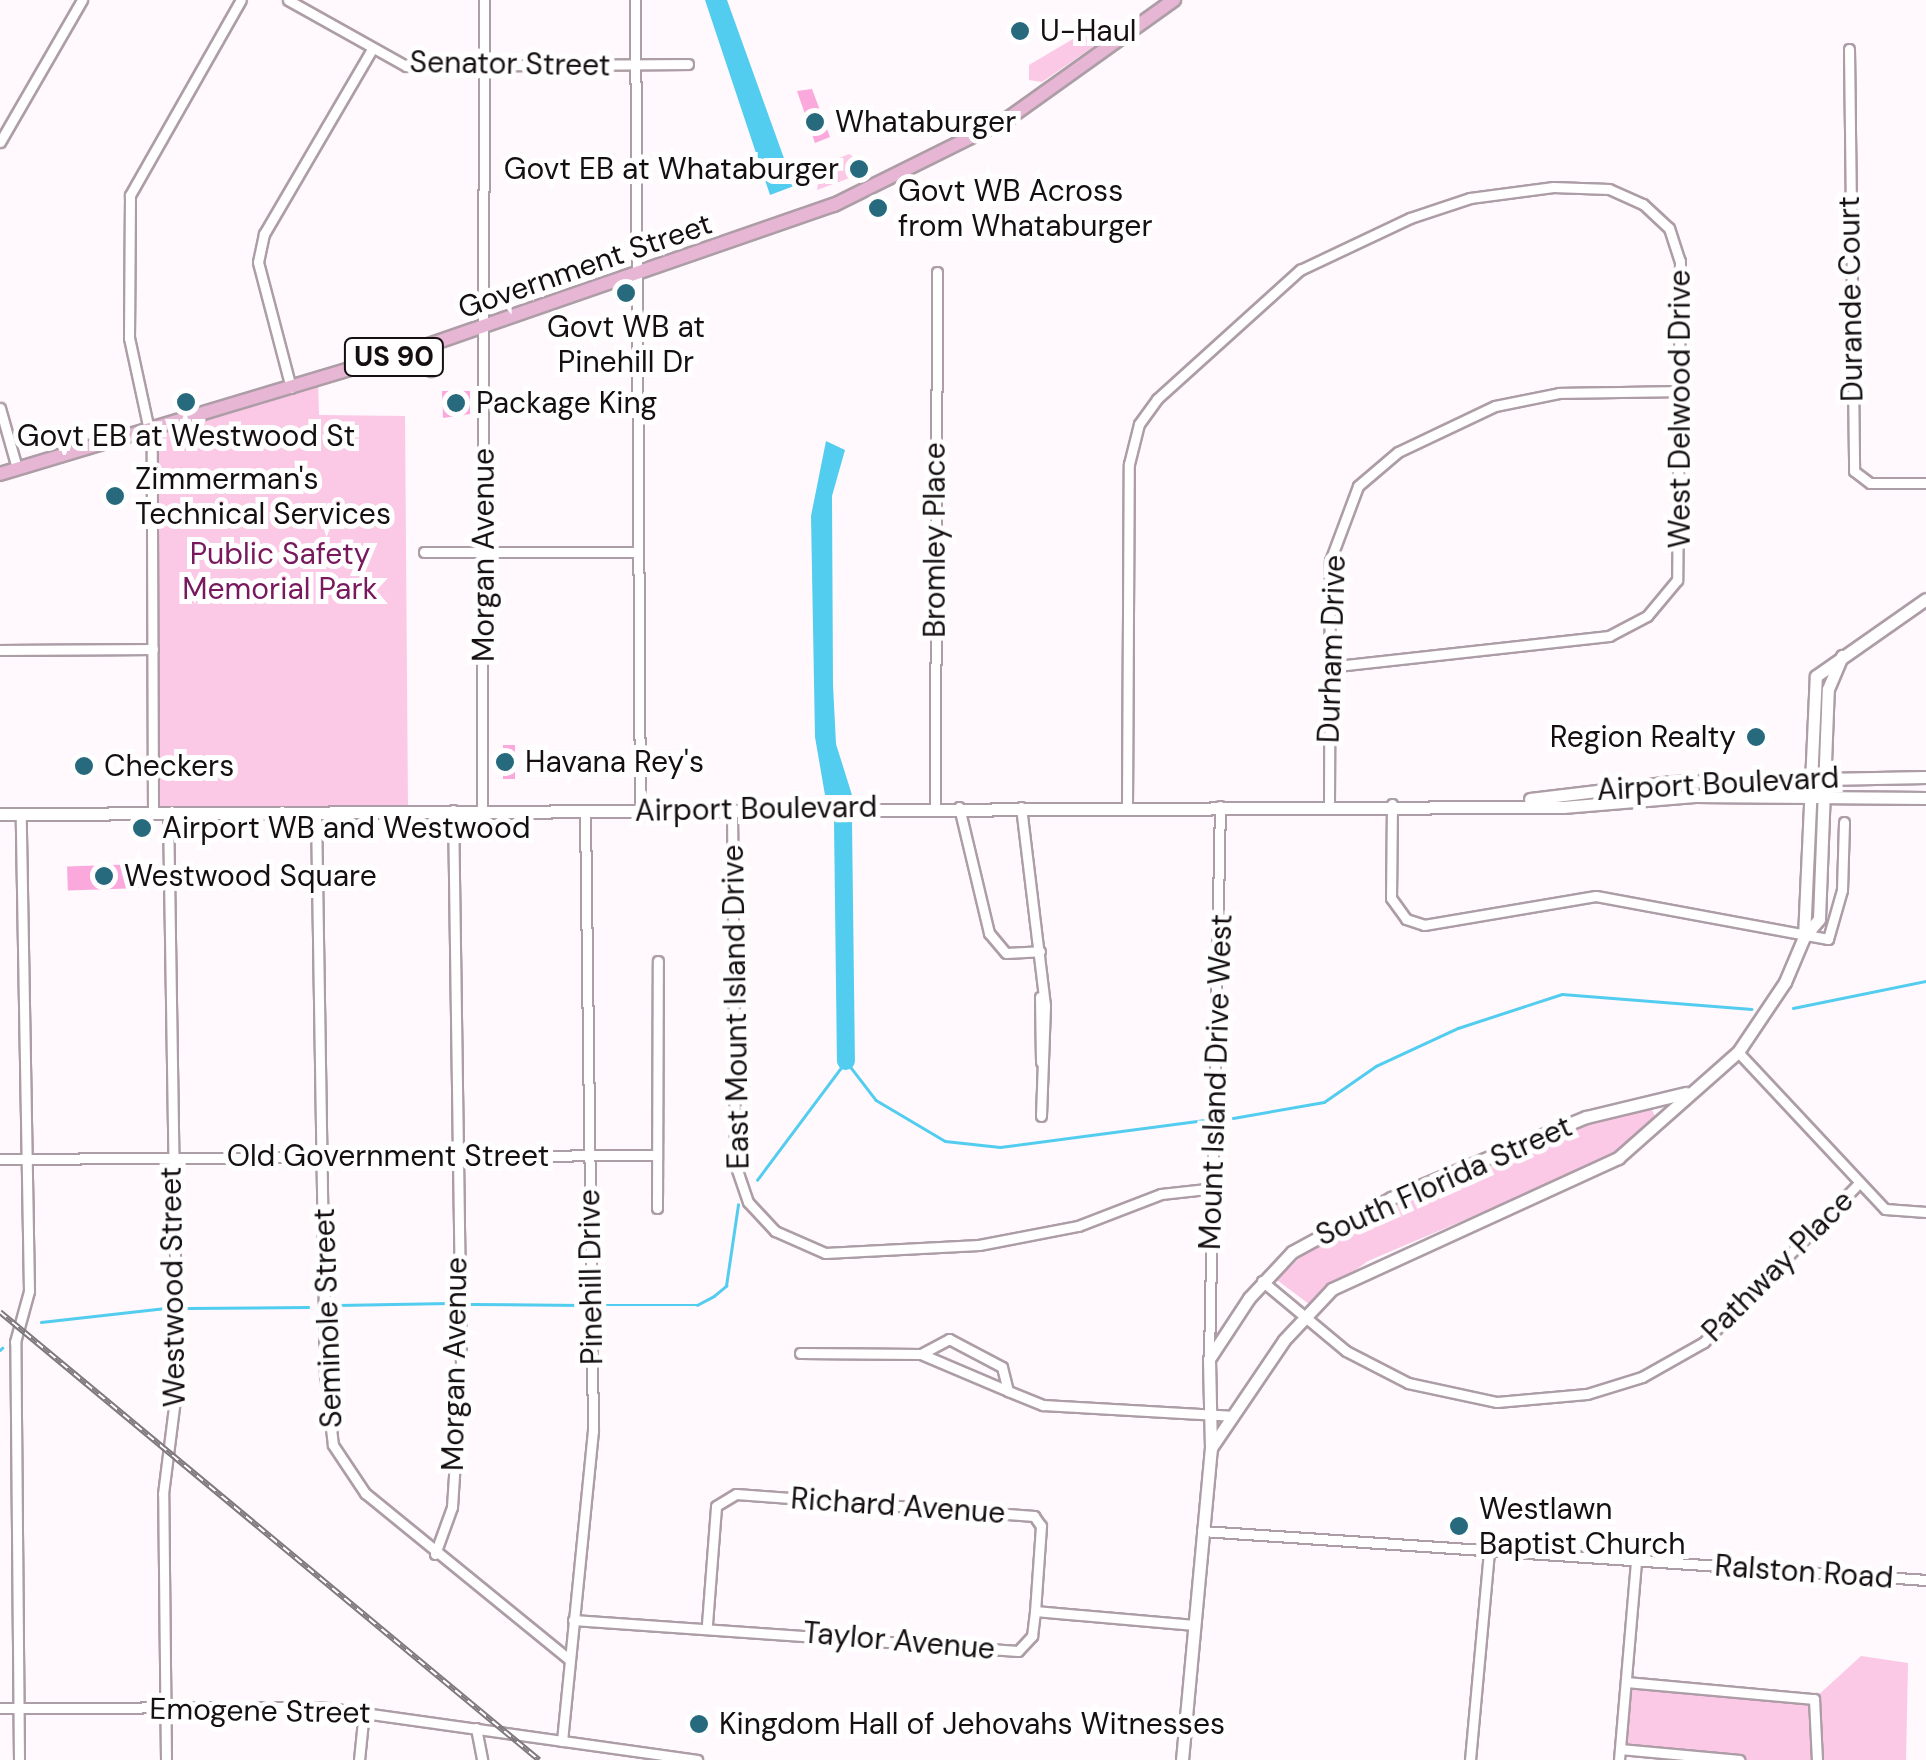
<!DOCTYPE html>
<style>
body{margin:0}
#map{position:relative;width:1926px;height:1760px;overflow:hidden;background:#fff8fc;font-family:"DM Sans",sans-serif}
div>[style]{position:absolute}
[style*='--x']{left:calc(var(--x)*1px);top:calc(var(--y)*1px);width:calc(var(--w)*1px);rotate:calc(var(--a)*1deg)}
.green>*{inset:0;background:#fbc8e6}
.water>*{inset:0;background:#52cdef}
.stream>*{height:2.5px;margin:-1.25px;padding:0 1.25px;transform-origin:1.25px;border-radius:1.25px;background:#52cdef}
.river>*{height:18px;margin:-9px;padding:0 9px;transform-origin:9px;border-radius:9px;background:#52cdef}
.building>*{inset:0;background:#fba8dc;transform-origin:0 0}
.roads{filter:drop-shadow(2px 0 #ad9da6) drop-shadow(-2px 0 #ad9da6) drop-shadow(0 2px #ad9da6) drop-shadow(0 -2px #ad9da6)}
.street>*{height:9px;margin:-4.5px;padding:0 4.5px;transform-origin:4.5px;border-radius:4.5px;background:#fff}
.secondary>*{height:11px;margin:-5.5px;padding:0 5.5px;transform-origin:5.5px;border-radius:5.5px;background:#fff}
.primary>*{height:12px;margin:-6px;padding:0 6px;transform-origin:6px;border-radius:6px;background:#e6b6d4}
.rail>*{height:6px;margin-top:-3px;transform-origin:0;background:repeating-linear-gradient(90deg,#fff 0 8px,#7f787c 0 16px);box-sizing:border-box;border-block:2px solid #7f787c}
.dots>*{width:28px;height:28px;translate:-50% -50%;box-sizing:border-box;border:5px solid #fff;border-radius:50%}
span{translate:-50% -50%;white-space:nowrap;text-align:center;line-height:1.15;-webkit-text-stroke:10px #fff;paint-order:stroke}
.shield-label span{padding:2px 8px;background:#fff;border:2px solid;border-radius:8px;-webkit-text-stroke-width:0}
.shield-label{font-size:28px;color:#150f12;font-weight:700}
.poi-label{font-size:30px;color:#150f12}
.left{translate:0 -50%;text-align:left}
.right{translate:-100% -50%;text-align:right}
.street-label{font-size:30px;color:#150f12}
.park-label{font-size:30px;color:#78195d}
</style>
<div id="map">
<div class="green">
<i style="clip-path:polygon(1090px 29px,1098px 36px,1093px 47px,1042px 82px,1029px 80px,1029px 65px)"></i>
<i style="clip-path:polygon(849px 154px,874px 169px,817px 190px,821px 166px)"></i>
<i style="clip-path:polygon(318px 381px,319px 415px,405px 416px,408px 811px,153px 813px,150px 429px)"></i>
<i style="clip-path:polygon(1637px 1110px,1652px 1110px,1656px 1118px,1610px 1158px,1368px 1261px,1309px 1304px,1277px 1280px,1314px 1244px,1396px 1201px,1583px 1122px)"></i>
<i style="clip-path:polygon(1861px 1656px,1908px 1663px,1906px 1760px,1739px 1760px,1620px 1749px,1626px 1682px,1814px 1699px)"></i>
</div>
<div class="water">
<i style="clip-path:polygon(705px 0,727px 0,794px 186px,770px 195px)"></i>
<i style="clip-path:polygon(826px 441px,845px 450px,832px 496px,833px 685px,836px 744px,852px 795px,825px 795px,815px 737px,811px 516px)"></i>
</div>
<div class="stream">
<i style="--x:1793;--y:1008;--w:136;--a:-11.5"></i>
<i style="--x:1233;--y:1118;--w:92;--a:-10"></i>
<i style="--x:1324;--y:1102;--w:63;--a:-34.7"></i>
<i style="--x:1376;--y:1066;--w:90;--a:-24.9"></i>
<i style="--x:1458;--y:1028;--w:109;--a:-18.1"></i>
<i style="--x:1562;--y:994;--w:190;--a:4.5"></i>
<i style="--x:757;--y:1180;--w:149;--a:-53.2"></i>
<i style="--x:846;--y:1061;--w:49;--a:52.4"></i>
<i style="--x:876;--y:1100;--w:80;--a:30.7"></i>
<i style="--x:945;--y:1141;--w:55;--a:6.2"></i>
<i style="--x:1000;--y:1147;--w:208;--a:-7.5"></i>
<i style="--x:470;--y:1304;--w:112;--a:0.5"></i>
<i style="--x:338;--y:1305;--w:111;--a:-1"></i>
<i style="--x:601;--y:1305;--w:96;--a:0"></i>
<i style="--x:697;--y:1305;--w:19;--a:-28"></i>
<i style="--x:714;--y:1296;--w:16;--a:-40"></i>
<i style="--x:726;--y:1286;--w:82;--a:-81.6"></i>
<i style="--x:188;--y:1308;--w:120;--a:-0.5"></i>
<i style="--x:41;--y:1322;--w:125;--a:-6.4"></i>
<i style="--x:0;--y:1350;--w:3;--a:-45"></i>
</div>
<div class="river">
<i style="--x:843;--y:821;--w:240;--a:89.3"></i>
</div>
<div class="building">
<i style="clip-path:polygon(812px 89px,830px 137px,815px 143px,797px 91px)"></i>
<i style="clip-path:polygon(442px 391px,470px 391px,470px 414px,443px 418px)"></i>
<i style="left:503px;top:745px;width:12px;height:34px"></i>
<i style="left:141px;top:864px;width:24px;height:74px;rotate:88deg"></i>
</div>
<div class="roads">
<div class="street">
<i style="--x:288;--y:0;--w:135;--a:29.2"></i>
<i style="--x:406;--y:66;--w:282;--a:-0.4"></i>
<i style="--x:635;--y:0;--w:810;--a:89.65"></i>
<i style="--x:1849;--y:49;--w:422;--a:89.3"></i>
<i style="--x:1854;--y:471;--w:20;--a:37"></i>
<i style="--x:1870;--y:483;--w:56;--a:0"></i>
<i style="--x:0;--y:142;--w:164;--a:-60"></i>
<i style="--x:417;--y:349;--w:26;--a:58"></i>
<i style="--x:291;--y:388;--w:130;--a:-104.7"></i>
<i style="--x:258;--y:262;--w:29;--a:-78"></i>
<i style="--x:264;--y:234;--w:214;--a:-59.7"></i>
<i style="--x:0;--y:408;--w:62;--a:74.2"></i>
<i style="--x:424;--y:552;--w:213;--a:0"></i>
<i style="--x:0;--y:650;--w:153;--a:-0.4"></i>
<i style="--x:1392;--y:804;--w:94;--a:90.6"></i>
<i style="--x:1391;--y:898;--w:26;--a:54"></i>
<i style="--x:1406;--y:919;--w:19;--a:18"></i>
<i style="--x:1424;--y:925;--w:174;--a:-9.6"></i>
<i style="--x:1596;--y:896;--w:236;--a:10.5"></i>
<i style="--x:1828;--y:939;--w:51;--a:-74.1"></i>
<i style="--x:1842;--y:890;--w:68;--a:-88.3"></i>
<i style="--x:1329;--y:805;--w:244;--a:-89.8"></i>
<i style="--x:1330;--y:561;--w:80;--a:-69.5"></i>
<i style="--x:1358;--y:486;--w:52;--a:-40.4"></i>
<i style="--x:1398;--y:452;--w:107;--a:-25.4"></i>
<i style="--x:1495;--y:406;--w:65;--a:-11.5"></i>
<i style="--x:1559;--y:393;--w:122;--a:-0.9"></i>
<i style="--x:1127;--y:806;--w:342;--a:-89.7"></i>
<i style="--x:1129;--y:464;--w:41;--a:-76"></i>
<i style="--x:1139;--y:424;--w:31;--a:-54"></i>
<i style="--x:1157;--y:399;--w:193;--a:-42.1"></i>
<i style="--x:1300;--y:270;--w:122;--a:-25.3"></i>
<i style="--x:1410;--y:218;--w:63;--a:-18.4"></i>
<i style="--x:1470;--y:198;--w:84;--a:-7.5"></i>
<i style="--x:1553;--y:187;--w:56;--a:2"></i>
<i style="--x:1609;--y:189;--w:37;--a:24"></i>
<i style="--x:1643;--y:204;--w:35;--a:43"></i>
<i style="--x:1669;--y:228;--w:35;--a:72"></i>
<i style="--x:1680;--y:261;--w:319;--a:90.5"></i>
<i style="--x:1677;--y:580;--w:47;--a:129.8"></i>
<i style="--x:1647;--y:616;--w:43;--a:152.2"></i>
<i style="--x:1609;--y:636;--w:283;--a:173.7"></i>
<i style="--x:935;--y:807;--w:535;--a:-89.79"></i>
<i style="--x:959;--y:807;--w:130;--a:76.6"></i>
<i style="--x:989;--y:933;--w:26;--a:50"></i>
<i style="--x:1006;--y:953;--w:34;--a:-3"></i>
<i style="--x:1021;--y:807;--w:200;--a:83.1"></i>
<i style="--x:1045;--y:1006;--w:110;--a:92.1"></i>
<i style="--x:732;--y:809;--w:355;--a:89.5"></i>
<i style="--x:735;--y:1164;--w:40;--a:71.1"></i>
<i style="--x:748;--y:1202;--w:40;--a:47"></i>
<i style="--x:775;--y:1231;--w:55;--a:23.7"></i>
<i style="--x:825;--y:1253;--w:154;--a:-3"></i>
<i style="--x:979;--y:1245;--w:101;--a:-10.9"></i>
<i style="--x:1078;--y:1226;--w:89;--a:-21.1"></i>
<i style="--x:1161;--y:1194;--w:55;--a:-6.2"></i>
<i style="--x:482;--y:810;--w:810;--a:-89.86"></i>
<i style="--x:316;--y:812;--w:566;--a:89.09"></i>
<i style="--x:325;--y:1378;--w:67;--a:83.2"></i>
<i style="--x:333;--y:1445;--w:58;--a:56.3"></i>
<i style="--x:365;--y:1493;--w:264;--a:39.2"></i>
<i style="--x:153;--y:813;--w:369;--a:-90.2"></i>
<i style="--x:152;--y:444;--w:108;--a:-102.2"></i>
<i style="--x:129;--y:338;--w:143;--a:-89.6"></i>
<i style="--x:130;--y:195;--w:224;--a:-60.4"></i>
<i style="--x:1040;--y:997;--w:65;--a:89.1"></i>
<i style="--x:1738;--y:1052;--w:215;--a:46.9"></i>
<i style="--x:1885;--y:1209;--w:41;--a:4.2"></i>
<i style="--x:0;--y:1159;--w:657;--a:-0.35"></i>
<i style="--x:657;--y:1208;--w:247;--a:-89.8"></i>
<i style="--x:1262;--y:1281;--w:109;--a:39.8"></i>
<i style="--x:1346;--y:1351;--w:70;--a:27.3"></i>
<i style="--x:1408;--y:1383;--w:91;--a:12.1"></i>
<i style="--x:1497;--y:1402;--w:90;--a:-5.1"></i>
<i style="--x:1587;--y:1394;--w:58;--a:-17.2"></i>
<i style="--x:1642;--y:1377;--w:71;--a:-29.4"></i>
<i style="--x:1704;--y:1342;--w:222;--a:-45.7"></i>
<i style="--x:800;--y:1353;--w:121;--a:0.5"></i>
<i style="--x:921;--y:1354;--w:32;--a:-28"></i>
<i style="--x:949;--y:1339;--w:60;--a:27.8"></i>
<i style="--x:1002;--y:1367;--w:25;--a:76"></i>
<i style="--x:1008;--y:1391;--w:38;--a:22"></i>
<i style="--x:1043;--y:1405;--w:188;--a:3.3"></i>
<i style="--x:921;--y:1354;--w:95;--a:23"></i>
<i style="--x:1209;--y:1357;--w:551;--a:-88.86"></i>
<i style="--x:1202;--y:1531;--w:726;--a:3.87"></i>
<i style="--x:435;--y:1554;--w:50;--a:-70.1"></i>
<i style="--x:452;--y:1507;--w:141;--a:-86.3"></i>
<i style="--x:461;--y:1366;--w:556;--a:-90.82"></i>
<i style="--x:573;--y:1620;--w:446;--a:4"></i>
<i style="--x:1018;--y:1651;--w:21;--a:-47"></i>
<i style="--x:1032;--y:1636;--w:25;--a:-83"></i>
<i style="--x:1035;--y:1611;--w:160;--a:5"></i>
<i style="--x:707;--y:1624;--w:118;--a:-85.6"></i>
<i style="--x:716;--y:1506;--w:23;--a:-31"></i>
<i style="--x:736;--y:1494;--w:299;--a:4.2"></i>
<i style="--x:1034;--y:1516;--w:12;--a:55"></i>
<i style="--x:1041;--y:1526;--w:85;--a:94"></i>
<i style="--x:1626;--y:1682;--w:189;--a:5.2"></i>
<i style="--x:1814;--y:1699;--w:61;--a:87.2"></i>
<i style="--x:0;--y:1708;--w:321;--a:-0.2"></i>
<i style="--x:321;--y:1707;--w:380;--a:8"></i>
<i style="--x:476;--y:1728;--w:33;--a:79"></i>
<i style="--x:562;--y:1741;--w:312;--a:-84.3"></i>
<i style="--x:593;--y:1431;--w:621;--a:-90.74"></i>
<i style="--x:1620;--y:1749;--w:120;--a:5.3"></i>
<i style="--x:19;--y:1760;--w:418;--a:-90.5"></i>
<i style="--x:15;--y:1342;--w:53;--a:-74.6"></i>
<i style="--x:29;--y:1291;--w:477;--a:-91"></i>
<i style="--x:166;--y:1760;--w:266;--a:-90.6"></i>
<i style="--x:163;--y:1494;--w:112;--a:-82.8"></i>
<i style="--x:177;--y:1383;--w:570;--a:-90.9"></i>
<i style="--x:359;--y:1760;--w:49;--a:-84.2"></i>
<i style="--x:1470;--y:1760;--w:211;--a:-84.8"></i>
<i style="--x:1619;--y:1760;--w:200;--a:-85.1"></i>
</div>
<div class="secondary">
<i style="--x:1530;--y:799;--w:143;--a:-6.8"></i>
<i style="--x:1672;--y:782;--w:254;--a:-1.1"></i>
<i style="--x:0;--y:814;--w:1563;--a:-0.26"></i>
<i style="--x:1563;--y:807;--w:132;--a:-4.8"></i>
<i style="--x:1695;--y:796;--w:231;--a:0.5"></i>
<i style="--x:1804;--y:937;--w:23;--a:-50"></i>
<i style="--x:1819;--y:919;--w:230;--a:-87.8"></i>
<i style="--x:1828;--y:689;--w:36;--a:-67"></i>
<i style="--x:1211;--y:1448;--w:130;--a:-55.9"></i>
<i style="--x:1284;--y:1340;--w:70;--a:-46.7"></i>
<i style="--x:1332;--y:1289;--w:315;--a:-24.6"></i>
<i style="--x:1618;--y:1158;--w:160;--a:-41.5"></i>
<i style="--x:1738;--y:1052;--w:84;--a:-56.1"></i>
<i style="--x:1785;--y:982;--w:49;--a:-67.1"></i>
<i style="--x:1804;--y:937;--w:261;--a:-87.4"></i>
<i style="--x:1816;--y:676;--w:134;--a:-35"></i>
<i style="--x:1182;--y:1760;--w:313;--a:-84.7"></i>
<i style="--x:1211;--y:1448;--w:89;--a:-91.3"></i>
<i style="--x:1209;--y:1359;--w:73;--a:-56.7"></i>
<i style="--x:1249;--y:1298;--w:63;--a:-46.9"></i>
<i style="--x:1292;--y:1252;--w:113;--a:-28.6"></i>
<i style="--x:1391;--y:1198;--w:211;--a:-22.6"></i>
<i style="--x:1586;--y:1117;--w:103;--a:-13.5"></i>
</div>
<div class="primary">
<i style="--x:0;--y:474;--w:435;--a:-16.7"></i>
<i style="--x:417;--y:349;--w:441;--a:-19.1"></i>
<i style="--x:834;--y:205;--w:195;--a:-26.4"></i>
<i style="--x:1009;--y:118;--w:203;--a:-35.6"></i>
</div>
</div>
<div class="rail">
<i style="--x:0;--y:1312;--w:701;--a:39.73"></i>
</div>
<div class="dots">
<i style="left:1020px;top:31px;background:#286a7d"></i>
<i style="left:815px;top:122px;background:#286a7d"></i>
<i style="left:859px;top:169px;background:#286a7d"></i>
<i style="left:878px;top:208px;background:#286a7d"></i>
<i style="left:626px;top:293px;background:#286a7d"></i>
<i style="left:186px;top:402px;background:#286a7d"></i>
<i style="left:456px;top:403px;background:#286a7d"></i>
<i style="left:115px;top:496px;background:#286a7d"></i>
<i style="left:1756px;top:737px;background:#286a7d"></i>
<i style="left:505px;top:762px;background:#286a7d"></i>
<i style="left:84px;top:766px;background:#286a7d"></i>
<i style="left:142px;top:828px;background:#286a7d"></i>
<i style="left:104px;top:876px;background:#286a7d"></i>
<i style="left:1459px;top:1526px;background:#286a7d"></i>
<i style="left:699px;top:1724px;background:#286a7d"></i>
</div>
<div class="shield-label">
<span style="left:394px;top:357px">US 90</span>
</div>
<div class="poi-label">
<span class="left" style="left:1040px;top:31px">U-Haul</span>
<span class="left" style="left:835px;top:122px">Whataburger</span>
<span class="right" style="left:839px;top:169px">Govt EB at Whataburger</span>
<span class="left" style="left:898px;top:208px">Govt WB Across<br>from Whataburger</span>
<span style="left:626px;top:344px">Govt WB at<br>Pinehill Dr</span>
<span class="left" style="left:476px;top:403px">Package King</span>
<span style="left:186px;top:436px">Govt EB at Westwood St</span>
<span class="left" style="left:135px;top:496px">Zimmerman's<br>Technical Services</span>
<span class="right" style="left:1736px;top:737px">Region Realty</span>
<span class="left" style="left:525px;top:762px">Havana Rey's</span>
<span class="left" style="left:104px;top:766px">Checkers</span>
<span class="left" style="left:162px;top:828px">Airport WB and Westwood</span>
<span class="left" style="left:124px;top:876px">Westwood Square</span>
<span class="left" style="left:1479px;top:1526px">Westlawn<br>Baptist Church</span>
<span class="left" style="left:719px;top:1724px">Kingdom Hall of Jehovahs Witnesses</span>
</div>
<div class="street-label">
<span style="left:510px;top:64px;rotate:1deg">Senator Street</span>
<span style="left:585px;top:266px;rotate:-19deg">Government Street</span>
<span style="left:1851px;top:299px;rotate:-91deg">Durande Court</span>
<span style="left:1680px;top:409px;rotate:-90deg">West Delwood Drive</span>
<span style="left:935px;top:540px;rotate:-90deg">Bromley Place</span>
<span style="left:484px;top:555px;rotate:-90deg">Morgan Avenue</span>
<span style="left:1332px;top:649px;rotate:-88deg">Durham Drive</span>
<span style="left:1718px;top:784px;rotate:-3deg">Airport Boulevard</span>
<span style="left:756px;top:809px;rotate:-1deg">Airport Boulevard</span>
<span style="left:736px;top:1007px;rotate:-91deg">East Mount Island Drive</span>
<span style="left:1216px;top:1082px;rotate:-88deg">Mount Island Drive West</span>
<span style="left:388px;top:1156px">Old Government Street</span>
<span style="left:1444px;top:1181px;rotate:-24deg">South Florida Street</span>
<span style="left:1778px;top:1266px;rotate:-45deg">Pathway Place</span>
<span style="left:591px;top:1277px;rotate:-91deg">Pinehill Drive</span>
<span style="left:173px;top:1287px;rotate:-91deg">Westwood Street</span>
<span style="left:328px;top:1318px;rotate:-92deg">Seminole Street</span>
<span style="left:455px;top:1364px;rotate:-89deg">Morgan Avenue</span>
<span style="left:898px;top:1506px;rotate:4deg">Richard Avenue</span>
<span style="left:1804px;top:1572px;rotate:4deg">Ralston Road</span>
<span style="left:899px;top:1641px;rotate:5deg">Taylor Avenue</span>
<span style="left:260px;top:1711px;rotate:1deg">Emogene Street</span>
</div>
<div class="park-label">
<span style="left:280px;top:571px">Public Safety<br>Memorial Park</span>
</div>
</div>
